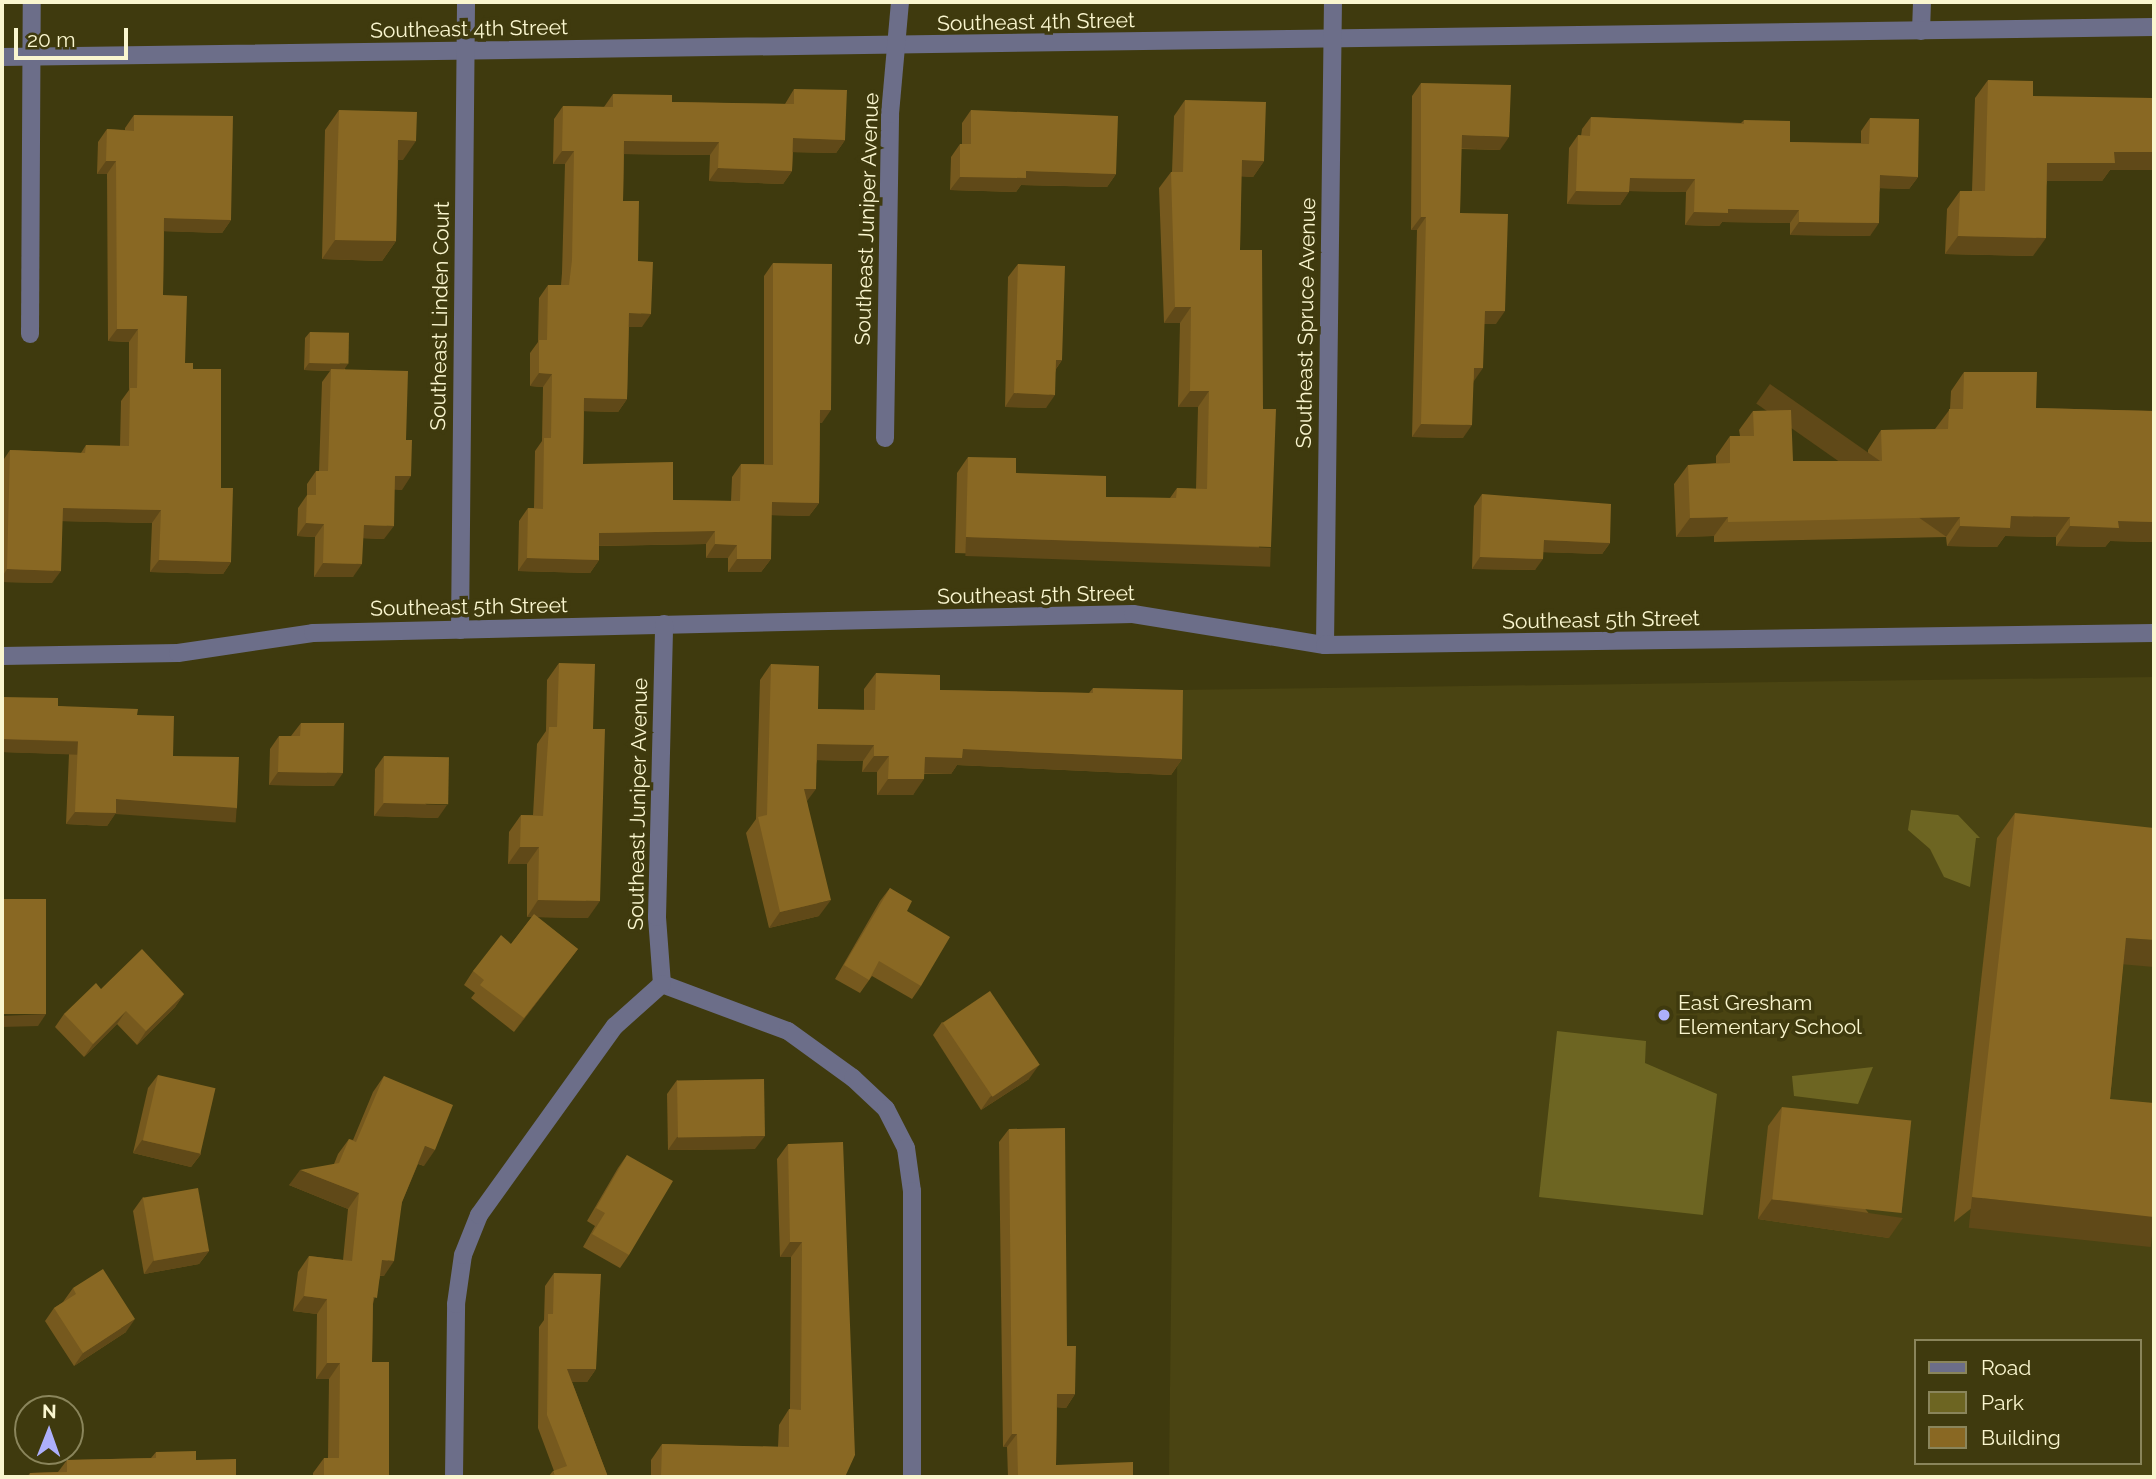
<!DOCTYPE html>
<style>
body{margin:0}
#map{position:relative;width:2156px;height:1479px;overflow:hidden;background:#3f3a0e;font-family:Raleway,sans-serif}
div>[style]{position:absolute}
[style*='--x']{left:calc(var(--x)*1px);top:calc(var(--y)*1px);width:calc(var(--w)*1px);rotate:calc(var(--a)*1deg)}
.built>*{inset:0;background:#4a4412}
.green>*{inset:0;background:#6d6522}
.minor>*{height:18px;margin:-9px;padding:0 9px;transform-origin:9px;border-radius:9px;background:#6c6e89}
.wall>*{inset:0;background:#76591e}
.shaded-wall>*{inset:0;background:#604918;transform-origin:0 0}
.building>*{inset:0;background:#896823;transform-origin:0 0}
.dots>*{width:19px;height:19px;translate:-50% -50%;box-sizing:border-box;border:4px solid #3f3a0e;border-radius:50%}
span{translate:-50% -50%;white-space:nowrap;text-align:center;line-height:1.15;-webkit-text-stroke:7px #3f3a0e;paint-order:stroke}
.street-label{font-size:21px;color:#faf6cf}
.poi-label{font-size:21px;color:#faf6cf}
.left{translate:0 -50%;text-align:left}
.frame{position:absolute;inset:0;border:4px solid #faf6cf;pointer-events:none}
.legend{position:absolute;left:1914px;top:1339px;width:228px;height:126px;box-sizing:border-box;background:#3f3a0e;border:2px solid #8a855b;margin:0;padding:9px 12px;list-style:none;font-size:21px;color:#faf6cf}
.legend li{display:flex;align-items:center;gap:14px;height:35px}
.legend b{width:35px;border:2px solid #8a855b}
.north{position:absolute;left:14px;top:1395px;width:70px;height:70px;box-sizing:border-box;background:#3f3a0e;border:2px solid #8a855b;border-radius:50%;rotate:1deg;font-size:19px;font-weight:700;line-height:28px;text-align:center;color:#faf6cf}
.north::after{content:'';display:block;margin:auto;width:24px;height:32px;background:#adaffb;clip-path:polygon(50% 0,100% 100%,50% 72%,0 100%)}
.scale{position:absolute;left:14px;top:28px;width:114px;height:32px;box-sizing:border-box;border:4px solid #faf6cf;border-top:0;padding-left:9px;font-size:21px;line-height:24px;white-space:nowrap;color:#faf6cf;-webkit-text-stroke:5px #3f3a0e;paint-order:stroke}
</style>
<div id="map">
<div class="built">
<i style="clip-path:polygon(evenodd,2154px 677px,2154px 1477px,1169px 1477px,1178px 690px,2154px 677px,1916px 1341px,2140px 1341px,2140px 1463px,1916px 1463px,1916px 1341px)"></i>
</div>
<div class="green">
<i style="clip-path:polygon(1911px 810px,1958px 815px,1980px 838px,1976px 838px,1970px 887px,1944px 877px,1930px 849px,1908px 830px)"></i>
<i style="clip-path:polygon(1557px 1031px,1646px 1041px,1645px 1063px,1717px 1094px,1703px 1215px,1539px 1197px)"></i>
<i style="clip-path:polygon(1873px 1067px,1858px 1104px,1794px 1096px,1792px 1076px)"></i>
</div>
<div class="minor">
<i style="--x:1921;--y:31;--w:29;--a:-88"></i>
<i style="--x:2;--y:57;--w:2152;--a:-0.8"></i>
<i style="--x:30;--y:334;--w:332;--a:-89.7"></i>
<i style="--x:885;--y:438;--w:324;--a:-89.1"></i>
<i style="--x:890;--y:114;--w:112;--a:-84.9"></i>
<i style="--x:460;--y:630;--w:628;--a:-89.45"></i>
<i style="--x:1325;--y:645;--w:643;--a:-89.29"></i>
<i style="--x:2;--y:656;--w:176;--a:-1"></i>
<i style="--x:178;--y:653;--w:136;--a:-8.4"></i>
<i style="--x:313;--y:633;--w:820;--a:-1.33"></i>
<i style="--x:1133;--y:614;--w:194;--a:9.2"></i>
<i style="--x:1325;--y:645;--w:829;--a:-0.83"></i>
<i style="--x:662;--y:984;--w:134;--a:20.5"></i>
<i style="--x:788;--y:1031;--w:80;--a:35.9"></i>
<i style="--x:853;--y:1078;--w:45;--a:43.2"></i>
<i style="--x:886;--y:1109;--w:44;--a:62.9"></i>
<i style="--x:906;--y:1148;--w:43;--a:82.1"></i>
<i style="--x:912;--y:1191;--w:286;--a:90"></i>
<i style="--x:662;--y:984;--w:67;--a:-94.3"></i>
<i style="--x:657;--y:917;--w:293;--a:-88.6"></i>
<i style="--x:454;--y:1477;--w:173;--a:-89.3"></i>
<i style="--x:456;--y:1304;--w:49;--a:-81.9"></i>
<i style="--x:463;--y:1255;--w:43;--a:-68.2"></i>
<i style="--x:479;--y:1215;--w:233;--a:-54.3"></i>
<i style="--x:615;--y:1026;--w:63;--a:-41.8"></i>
</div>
<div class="wall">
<i style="clip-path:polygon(1988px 80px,2033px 96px,2110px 170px,2102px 181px,2047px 181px,2033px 256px,1945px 254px,1947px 209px,1960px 191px,1972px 191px,1975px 98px)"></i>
<i style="clip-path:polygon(1421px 83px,1500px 150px,1461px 149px,1460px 213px,1496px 324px,1484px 324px,1463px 438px,1412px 437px,1417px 230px,1411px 230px,1412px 96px)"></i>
<i style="clip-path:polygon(794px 89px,845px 140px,836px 153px,793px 152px,792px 171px,783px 184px,709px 181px,710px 155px,624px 154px,623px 201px,638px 261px,642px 327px,629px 327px,627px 399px,618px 412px,584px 411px,583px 464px,673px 500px,731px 501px,732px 477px,741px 464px,764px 464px,764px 276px,773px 263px,822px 423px,820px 423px,819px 503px,809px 516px,771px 515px,771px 559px,761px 572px,728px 572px,728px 558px,706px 558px,706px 544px,599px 546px,599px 560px,590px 573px,518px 571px,519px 521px,528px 508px,534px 508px,535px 451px,542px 441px,543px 387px,530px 386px,530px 353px,538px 342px,539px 298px,548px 285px,561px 285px,562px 273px,565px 164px,553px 164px,554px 119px,563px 106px,604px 107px,613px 94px,672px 102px,785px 104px)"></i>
<i style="clip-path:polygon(1185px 100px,1264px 161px,1253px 177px,1241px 176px,1240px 250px,1260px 563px,955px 553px,957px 473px,968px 457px,1016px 473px,1106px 497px,1170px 498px,1177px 488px,1196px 489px,1198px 407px,1178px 407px,1180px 323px,1164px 323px,1159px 188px,1171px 172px,1172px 172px,1174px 116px)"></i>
<i style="clip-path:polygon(339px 110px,403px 160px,398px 160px,396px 241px,382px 261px,322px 259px,325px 130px)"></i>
<i style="clip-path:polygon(971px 110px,1116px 174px,1107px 187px,1021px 185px,1016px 192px,950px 190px,951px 157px,960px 144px,962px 144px,962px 123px)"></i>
<i style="clip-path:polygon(134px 115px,231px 220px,222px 233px,164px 231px,163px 295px,185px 363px,193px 369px,221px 488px,231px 562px,223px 574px,150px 572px,152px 523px,62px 521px,52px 583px,2px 582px,2px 462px,10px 450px,81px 453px,86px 445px,120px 446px,121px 401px,129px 390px,129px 342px,108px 341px,107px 174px,97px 174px,98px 142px,107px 129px,125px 130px,125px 128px)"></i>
<i style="clip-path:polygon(1591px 117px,1741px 123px,1744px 120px,1790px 142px,1861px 143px,1861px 131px,1870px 118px,1918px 177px,1909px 189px,1880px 188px,1870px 236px,1790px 235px,1790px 223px,1722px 222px,1719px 226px,1685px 225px,1686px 192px,1629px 191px,1620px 205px,1567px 204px,1569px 148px,1578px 135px,1581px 136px,1582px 129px)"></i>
<i style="clip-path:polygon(1018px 264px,1062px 360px,1056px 369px,1046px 408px,1005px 407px,1008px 277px)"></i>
<i style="clip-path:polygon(310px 332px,345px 369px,402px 490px,394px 489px,384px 539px,363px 538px,353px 577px,314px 577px,315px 537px,297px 536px,298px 508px,307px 495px,307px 484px,316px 471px,319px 471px,322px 382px,330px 371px,304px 370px,305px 338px)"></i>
<i style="clip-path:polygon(1964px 372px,2036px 408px,2152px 411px,2152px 388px,2154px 385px,2154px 542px,2110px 541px,2105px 547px,2056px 546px,2056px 537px,2005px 536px,1997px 547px,1947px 546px,1946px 537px,1714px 542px,1714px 536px,1676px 537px,1674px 484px,1688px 465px,1716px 463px,1716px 456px,1730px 436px,1740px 436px,1739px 430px,1753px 411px,1793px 461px,1868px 461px,1868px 450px,1881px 430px,1935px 429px,1950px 409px,1951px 391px)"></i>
<i style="clip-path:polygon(1482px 494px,1610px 543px,1602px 554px,1543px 552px,1535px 570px,1472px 569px,1474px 506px)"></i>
<i style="clip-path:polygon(559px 663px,588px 918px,537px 917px,578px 949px,514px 1032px,471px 998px,475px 993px,464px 985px,473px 971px,511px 944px,532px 917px,527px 917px,527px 864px,508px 864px,509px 832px,521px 815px,533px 815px,537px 744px,546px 731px,547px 680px)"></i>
<i style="clip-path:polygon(771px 664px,818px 709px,864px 710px,864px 689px,876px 673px,940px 690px,1089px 693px,1093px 688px,1182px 759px,1171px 775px,957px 765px,951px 774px,924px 774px,913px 795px,877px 795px,877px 772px,862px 772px,863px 761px,817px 760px,807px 801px,819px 916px,769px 928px,746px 833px,756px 819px,760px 680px)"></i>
<i style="clip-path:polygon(2px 697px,58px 706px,137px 715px,173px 756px,237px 808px,228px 820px,116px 812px,107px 826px,66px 824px,69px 754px,2px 752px)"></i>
<i style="clip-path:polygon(301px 723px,334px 786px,269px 785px,270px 749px,279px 736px,291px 736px)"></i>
<i style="clip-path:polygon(384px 756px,438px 818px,374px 816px,375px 769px)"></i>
<i style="clip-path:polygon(2015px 813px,2123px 964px,2110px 1099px,1954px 1222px,1997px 838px)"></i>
<i style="clip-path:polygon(890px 888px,907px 911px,921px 986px,912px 999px,872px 976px,860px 993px,835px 979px,880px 901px)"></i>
<i style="clip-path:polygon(101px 989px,184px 994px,175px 1007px,137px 1045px,117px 1024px,84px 1057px,55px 1027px,64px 1014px)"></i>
<i style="clip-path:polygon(942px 1022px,1029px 1079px,981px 1110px,933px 1035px)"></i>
<i style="clip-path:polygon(158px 1075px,201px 1154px,191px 1167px,133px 1153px,148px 1088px)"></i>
<i style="clip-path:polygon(384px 1076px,424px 1166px,418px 1164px,402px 1202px,384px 1276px,380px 1276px,373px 1304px,372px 1362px,389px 1477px,285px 1477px,286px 1476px,313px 1475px,313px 1473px,324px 1458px,328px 1458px,329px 1379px,316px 1379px,317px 1314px,293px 1311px,298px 1272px,309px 1256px,343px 1260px,348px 1209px,289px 1185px,334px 1164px,338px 1154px,349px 1139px,353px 1140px,373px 1092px)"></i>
<i style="clip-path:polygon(677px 1080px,755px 1149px,668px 1150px,667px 1094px)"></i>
<i style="clip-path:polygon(1782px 1107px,1889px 1238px,1758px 1219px,1768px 1126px)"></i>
<i style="clip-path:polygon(1009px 1129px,1067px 1346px,1075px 1394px,1066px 1408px,1057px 1407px,1056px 1465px,1133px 1477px,1008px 1477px,1007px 1447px,1003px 1447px,999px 1142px)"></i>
<i style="clip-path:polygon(788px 1144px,845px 1477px,651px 1477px,651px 1460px,662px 1444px,778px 1447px,779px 1425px,789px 1409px,790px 1409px,791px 1257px,780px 1257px,777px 1159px)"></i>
<i style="clip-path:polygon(627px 1155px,629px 1255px,620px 1268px,583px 1247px,595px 1226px,587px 1221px,618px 1168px)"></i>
<i style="clip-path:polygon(143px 1197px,209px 1251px,199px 1264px,144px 1274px,133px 1211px)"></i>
<i style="clip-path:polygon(554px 1273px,596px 1369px,587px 1382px,572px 1382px,608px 1477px,554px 1471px,538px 1428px,539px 1327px,544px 1320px,545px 1286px)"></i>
<i style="clip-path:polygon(73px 1288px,126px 1332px,74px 1366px,45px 1321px,54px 1308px,63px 1302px)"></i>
<i style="clip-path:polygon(156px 1452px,196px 1460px,236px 1477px,27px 1477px,30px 1473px,58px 1472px,67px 1460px,151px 1458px)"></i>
<i style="clip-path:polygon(553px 1471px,555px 1477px,548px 1477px)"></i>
</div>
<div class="shaded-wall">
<i style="clip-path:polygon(1462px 135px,1509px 137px,1500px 150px,1453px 148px)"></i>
<i style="clip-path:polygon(793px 138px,845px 140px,836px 153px,784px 152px)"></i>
<i style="clip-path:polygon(398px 140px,416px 141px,403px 160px,385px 160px)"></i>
<i style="clip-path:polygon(624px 141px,719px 142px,710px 155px,615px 154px)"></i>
<i style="clip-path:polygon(562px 151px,574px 151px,565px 164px,553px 164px)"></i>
<i style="clip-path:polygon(2114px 152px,2154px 152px,2154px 170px,2110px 170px,2102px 181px,2034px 181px,2047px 163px)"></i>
<i style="clip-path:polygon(1242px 160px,1264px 161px,1253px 177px,1230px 176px)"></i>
<i style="clip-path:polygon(106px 161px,116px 161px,107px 174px,97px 174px)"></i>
<i style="clip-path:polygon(718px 168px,792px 171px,783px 184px,709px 181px)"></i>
<i style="clip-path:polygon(1026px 171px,1116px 174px,1107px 187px,1021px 185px,1016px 192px,950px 190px,960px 177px)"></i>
<i style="clip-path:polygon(1880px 175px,1918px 177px,1909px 189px,1871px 188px)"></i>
<i style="clip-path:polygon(1630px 178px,1695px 179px,1686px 192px,1621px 191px)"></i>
<i style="clip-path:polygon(1576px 191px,1629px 192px,1620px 205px,1567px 204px)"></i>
<i style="clip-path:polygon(1728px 209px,1799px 210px,1790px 223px,1722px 222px,1719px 226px,1685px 225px,1694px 212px)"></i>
<i style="clip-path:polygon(1421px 217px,1426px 217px,1417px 230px,1411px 230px)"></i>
<i style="clip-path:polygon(164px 218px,231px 220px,222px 233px,155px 231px)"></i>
<i style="clip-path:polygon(1799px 222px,1879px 223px,1870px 236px,1790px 235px)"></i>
<i style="clip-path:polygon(1958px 236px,2046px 238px,2033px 256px,1945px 254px)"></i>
<i style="clip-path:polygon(335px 240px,396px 241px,382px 261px,322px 259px)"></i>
<i style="clip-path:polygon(1175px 307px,1191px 307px,1180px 323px,1164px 323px)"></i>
<i style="clip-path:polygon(1485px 311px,1505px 311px,1496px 324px,1475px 324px)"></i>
<i style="clip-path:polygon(629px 313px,651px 314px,642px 327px,620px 327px)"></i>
<i style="clip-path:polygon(117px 329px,138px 329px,129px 342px,108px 341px)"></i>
<i style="clip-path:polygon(1056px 360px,1062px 360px,1053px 373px)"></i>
<i style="clip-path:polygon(309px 363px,348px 364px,343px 371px,331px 369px,330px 371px,304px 370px)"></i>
<i style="clip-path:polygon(1474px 368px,1483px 368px,1474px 381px)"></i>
<i style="clip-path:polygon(539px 373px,552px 374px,543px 387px,530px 386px)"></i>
<i style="clip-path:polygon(1190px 391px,1209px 391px,1198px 407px,1178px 407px)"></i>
<i style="clip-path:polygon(1014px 393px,1055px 395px,1046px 408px,1005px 407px)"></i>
<i style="clip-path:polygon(584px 398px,627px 399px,618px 412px,575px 411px)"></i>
<i style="clip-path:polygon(820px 410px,831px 410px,822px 423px,811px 423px)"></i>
<i style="clip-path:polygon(1421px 424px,1472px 425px,1463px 438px,1412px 437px)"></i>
<i style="clip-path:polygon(395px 476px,411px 476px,402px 490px,385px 489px)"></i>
<i style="clip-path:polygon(772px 502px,819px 503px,809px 516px,762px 515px)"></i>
<i style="clip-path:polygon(63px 508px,161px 510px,152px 523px,54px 521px)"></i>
<i style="clip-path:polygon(2011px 516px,2070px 517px,2056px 537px,2005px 536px,1997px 547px,1947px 546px,1960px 526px)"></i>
<i style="clip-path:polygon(1728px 517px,1714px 536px,1676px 537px,1690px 518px)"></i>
<i style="left:1960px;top:517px;width:24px;height:232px;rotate:125deg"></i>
<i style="clip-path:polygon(2118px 521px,2154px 522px,2154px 542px,2110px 541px,2105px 547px,2056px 546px,2070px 526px)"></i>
<i style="clip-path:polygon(306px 523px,324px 524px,315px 537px,297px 536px)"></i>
<i style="clip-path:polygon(364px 525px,394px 526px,384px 539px,354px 538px)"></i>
<i style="clip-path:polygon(715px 531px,706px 544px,590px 546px,599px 533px)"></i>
<i style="left:966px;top:537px;width:305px;height:19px;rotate:2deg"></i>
<i style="clip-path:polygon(1544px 540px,1610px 543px,1602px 554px,1536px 552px)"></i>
<i style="clip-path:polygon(715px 544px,737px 545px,728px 558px,706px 558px)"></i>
<i style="clip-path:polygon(1480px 557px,1543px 559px,1535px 570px,1472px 569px)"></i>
<i style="clip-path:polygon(527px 558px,599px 560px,590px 573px,518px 571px)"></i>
<i style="clip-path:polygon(737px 559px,771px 559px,761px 572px,728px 572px)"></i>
<i style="clip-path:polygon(159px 560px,231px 562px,223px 574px,150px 572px)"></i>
<i style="clip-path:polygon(323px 563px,362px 564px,353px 577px,314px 577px)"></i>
<i style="clip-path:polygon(7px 569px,61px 571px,52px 583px,2px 582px,2px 577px)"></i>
<i style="left:2px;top:739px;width:76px;height:13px;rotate:2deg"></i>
<i style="clip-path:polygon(817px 744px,874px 745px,863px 761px,806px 760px)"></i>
<i style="clip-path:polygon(963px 749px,1182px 759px,1171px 775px,957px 765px,951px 774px,913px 773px,925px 757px)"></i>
<i style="clip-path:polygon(874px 756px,889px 756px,877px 772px,862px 772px)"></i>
<i style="clip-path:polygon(278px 772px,343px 773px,334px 786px,269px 785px)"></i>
<i style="clip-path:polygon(888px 779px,924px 779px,913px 795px,877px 795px)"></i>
<i style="clip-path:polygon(804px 789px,816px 789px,804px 805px)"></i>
<i style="left:116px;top:799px;width:121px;height:15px;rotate:4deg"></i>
<i style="clip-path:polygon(384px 803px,447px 805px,438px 818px,374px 816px)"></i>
<i style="clip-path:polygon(75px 812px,116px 813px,107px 826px,66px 824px)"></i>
<i style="clip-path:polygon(520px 847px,539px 847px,527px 864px,508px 864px)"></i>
<i style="clip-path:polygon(538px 900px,600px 901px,588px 918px,527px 917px)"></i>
<i style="clip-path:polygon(831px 900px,819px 916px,769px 928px,780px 912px)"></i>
<i style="clip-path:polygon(2126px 938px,2154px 940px,2154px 967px,2108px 963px)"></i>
<i style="clip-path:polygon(578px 949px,568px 962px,514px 1032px,524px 1018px)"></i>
<i style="clip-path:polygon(184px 994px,175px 1007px,137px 1045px,146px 1031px)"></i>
<i style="clip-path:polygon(126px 1011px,117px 1024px,84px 1057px,93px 1044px)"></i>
<i style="clip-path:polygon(46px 1014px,38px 1026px,2px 1027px,2px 1016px)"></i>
<i style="clip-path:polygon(1039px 1065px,1029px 1079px,981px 1110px,990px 1097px)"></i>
<i style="clip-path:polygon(765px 1136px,755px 1149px,668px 1150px,677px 1137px)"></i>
<i style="clip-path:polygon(142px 1140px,201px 1154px,191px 1167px,133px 1153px)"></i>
<i style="clip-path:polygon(425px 1146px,435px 1150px,424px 1166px,414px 1162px)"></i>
<i style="clip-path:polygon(300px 1170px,359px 1193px,348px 1209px,289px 1185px)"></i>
<i style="left:1972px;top:1197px;width:183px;height:31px;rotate:6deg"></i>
<i style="clip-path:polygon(1772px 1199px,1903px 1218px,1889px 1238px,1758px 1219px)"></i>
<i style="clip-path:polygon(790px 1242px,802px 1242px,791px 1257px,780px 1257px)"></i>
<i style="clip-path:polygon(209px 1251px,199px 1264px,144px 1274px,153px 1261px)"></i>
<i style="clip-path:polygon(382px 1260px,394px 1261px,384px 1276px,372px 1275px)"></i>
<i style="clip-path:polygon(304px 1296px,327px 1299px,317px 1314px,293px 1311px)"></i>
<i style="clip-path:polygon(135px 1319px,126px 1332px,74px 1366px,83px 1353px)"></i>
<i style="clip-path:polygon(327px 1363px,340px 1363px,329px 1379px,316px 1379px)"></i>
<i style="clip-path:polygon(567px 1369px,596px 1369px,587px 1382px,557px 1382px)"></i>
<i style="clip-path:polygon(1057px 1394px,1075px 1394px,1066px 1408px,1048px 1407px)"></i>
<i style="clip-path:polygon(1012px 1434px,1017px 1434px,1007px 1447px,1003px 1447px)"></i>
</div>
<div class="building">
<i style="clip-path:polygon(1988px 80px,2033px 81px,2033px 96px,2154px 98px,2154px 152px,2114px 152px,2115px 163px,2047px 163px,2046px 238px,1958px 236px,1960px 191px,1985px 191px)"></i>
<i style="clip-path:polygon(1421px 83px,1511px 85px,1509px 137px,1462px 135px,1460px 213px,1508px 214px,1505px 311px,1485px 311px,1483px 368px,1474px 368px,1472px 425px,1421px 424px,1426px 217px,1421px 217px)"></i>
<i style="clip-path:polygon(794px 89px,847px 90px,845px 140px,793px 138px,792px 171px,718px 168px,719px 142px,624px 141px,623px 201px,639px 201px,638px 261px,653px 262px,651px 314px,629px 313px,627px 399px,584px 398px,583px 464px,673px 462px,673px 500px,740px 501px,741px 464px,773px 465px,773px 263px,832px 264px,831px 410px,820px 410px,819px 503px,772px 502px,771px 559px,737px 559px,737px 545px,715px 544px,715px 531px,599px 533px,599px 560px,527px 558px,528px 508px,543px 509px,544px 438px,551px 438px,552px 374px,539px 373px,539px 340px,547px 340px,548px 285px,569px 285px,572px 260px,574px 151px,562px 151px,563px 106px,613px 107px,613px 94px,672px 95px,672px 102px,794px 104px)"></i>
<i style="clip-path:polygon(1185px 100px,1266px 102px,1264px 161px,1242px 160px,1240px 250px,1262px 250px,1263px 409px,1276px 409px,1271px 547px,966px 537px,968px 457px,1016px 458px,1016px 473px,1106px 476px,1106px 497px,1176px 498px,1177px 488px,1207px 489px,1209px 391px,1190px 391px,1191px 307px,1175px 307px,1171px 172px,1183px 172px)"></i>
<i style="clip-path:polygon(339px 110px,417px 112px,416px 141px,398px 140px,396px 241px,335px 240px)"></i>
<i style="clip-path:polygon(971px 110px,1118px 116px,1116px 174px,1026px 171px,1026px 178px,960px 177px,960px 144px,971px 144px)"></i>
<i style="clip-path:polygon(134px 115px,233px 116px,231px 220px,164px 218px,163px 295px,187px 296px,185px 363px,193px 363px,193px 369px,221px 369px,221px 488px,233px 488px,231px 562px,159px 560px,161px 510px,63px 508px,61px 571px,7px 569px,10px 450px,85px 453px,86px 445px,129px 446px,130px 388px,137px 388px,138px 329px,117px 329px,116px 161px,106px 161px,107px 129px,134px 131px)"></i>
<i style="clip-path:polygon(1591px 117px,1744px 124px,1744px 120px,1790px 121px,1790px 142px,1869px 144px,1870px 118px,1919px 119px,1918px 177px,1880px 175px,1879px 223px,1799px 222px,1799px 210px,1728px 209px,1728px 213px,1694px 212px,1695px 179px,1630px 178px,1629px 192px,1576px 191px,1578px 135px,1590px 136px)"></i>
<i style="clip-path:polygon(1018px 264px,1065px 266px,1062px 360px,1056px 360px,1055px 395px,1014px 393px)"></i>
<i style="left:310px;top:332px;width:39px;height:31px;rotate:1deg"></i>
<i style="clip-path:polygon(331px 369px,408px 371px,406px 440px,412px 440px,411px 476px,395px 476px,394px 526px,364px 525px,362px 564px,323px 563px,324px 524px,306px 523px,307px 495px,316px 495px,316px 471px,328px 471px)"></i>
<i style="clip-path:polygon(1964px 372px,2037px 372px,2036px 408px,2154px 411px,2154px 522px,2118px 521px,2119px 528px,2070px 526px,2070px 517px,2011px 516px,2010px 528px,1960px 526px,1960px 517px,1728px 522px,1728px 517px,1690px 518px,1688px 465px,1730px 463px,1730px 436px,1754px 436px,1753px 411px,1791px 410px,1793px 461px,1882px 461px,1881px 430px,1948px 429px,1949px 409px,1963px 409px)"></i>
<i style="clip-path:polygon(1482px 494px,1611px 504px,1610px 543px,1544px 540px,1543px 559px,1480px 557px)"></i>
<i style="clip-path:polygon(559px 663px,595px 664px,593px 729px,605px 729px,600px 901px,538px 900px,539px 847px,520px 847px,521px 815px,543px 816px,549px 727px,557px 727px)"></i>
<i style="clip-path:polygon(771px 664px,819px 666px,818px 709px,875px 710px,876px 673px,940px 675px,940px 690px,1093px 693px,1093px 688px,1183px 690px,1182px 759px,963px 749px,962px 758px,925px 757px,924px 779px,888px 779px,889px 756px,874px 756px,874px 745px,817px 744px,816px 789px,804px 789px,831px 900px,780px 912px,758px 817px,767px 815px)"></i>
<i style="clip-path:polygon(2px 697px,58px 698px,58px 706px,138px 709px,137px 715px,174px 716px,173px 756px,239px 757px,237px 808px,116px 799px,116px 813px,75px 812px,78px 741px,2px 739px)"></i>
<i style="clip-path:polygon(301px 723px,344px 723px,343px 773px,278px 772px,279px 736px,300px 736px)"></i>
<i style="left:384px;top:756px;width:65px;height:47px;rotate:1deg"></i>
<i style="clip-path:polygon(2015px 813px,2154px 828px,2154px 940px,2126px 938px,2110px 1099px,2154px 1103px,2154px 1217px,1972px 1197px)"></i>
<i style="clip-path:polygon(890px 888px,912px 901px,907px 911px,950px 937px,921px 986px,879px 961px,869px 980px,844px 965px)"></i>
<i style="left:46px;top:899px;width:115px;height:44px;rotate:90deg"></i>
<i style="clip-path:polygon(534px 914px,578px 949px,524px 1018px,480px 985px,484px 980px,473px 971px,501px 935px,511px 944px)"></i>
<i style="clip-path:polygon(142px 949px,184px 994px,146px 1031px,126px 1011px,93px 1044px,64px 1014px,96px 983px,101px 989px)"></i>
<i style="left:990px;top:991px;width:89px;height:57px;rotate:56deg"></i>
<i style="left:158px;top:1075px;width:59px;height:67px;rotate:13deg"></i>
<i style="clip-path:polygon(384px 1076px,453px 1105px,435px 1150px,425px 1146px,402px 1202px,394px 1261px,382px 1260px,377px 1298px,373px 1297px,372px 1362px,389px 1362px,389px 1477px,286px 1477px,286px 1476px,324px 1475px,324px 1458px,339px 1458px,340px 1363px,327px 1363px,327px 1299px,304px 1296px,309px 1256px,352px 1261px,359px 1193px,300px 1170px,339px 1163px,349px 1139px,356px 1142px)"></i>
<i style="left:764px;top:1079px;width:57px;height:87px;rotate:89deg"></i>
<i style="left:1782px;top:1107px;width:130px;height:93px;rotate:6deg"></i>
<i style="clip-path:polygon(1065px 1128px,1067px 1346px,1076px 1346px,1075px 1394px,1057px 1394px,1056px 1465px,1133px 1462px,1133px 1477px,1018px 1477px,1017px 1434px,1012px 1434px,1009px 1129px)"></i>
<i style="clip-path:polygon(843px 1142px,855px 1455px,845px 1477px,661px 1477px,662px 1444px,789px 1447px,789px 1409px,801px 1410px,802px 1242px,790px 1242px,788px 1144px)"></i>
<i style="clip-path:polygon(627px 1155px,673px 1181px,629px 1255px,592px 1234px,605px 1213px,596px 1208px)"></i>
<i style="left:198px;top:1188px;width:64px;height:56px;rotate:80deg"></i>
<i style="clip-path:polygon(103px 1269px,135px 1319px,83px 1353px,54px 1308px,76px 1294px,73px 1288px)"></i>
<i style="clip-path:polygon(554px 1273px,601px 1274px,596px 1369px,567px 1369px,608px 1477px,555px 1477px,553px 1471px,567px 1466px,547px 1415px,548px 1314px,553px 1314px)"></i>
<i style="clip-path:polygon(196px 1451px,196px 1460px,236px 1459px,236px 1477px,30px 1477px,30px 1473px,67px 1472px,67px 1460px,156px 1458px,156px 1452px)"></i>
</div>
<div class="dots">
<i style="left:1664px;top:1015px;background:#adaffb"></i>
</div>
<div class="street-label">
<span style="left:1036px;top:22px;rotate:-1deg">Southeast 4th Street</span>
<span style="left:469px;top:29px;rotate:-1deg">Southeast 4th Street</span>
<span style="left:867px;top:219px;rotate:-88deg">Southeast Juniper Avenue</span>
<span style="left:440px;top:316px;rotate:-89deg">Southeast Linden Court</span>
<span style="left:1306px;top:323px;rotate:-89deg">Southeast Spruce Avenue</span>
<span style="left:1036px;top:595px;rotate:-1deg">Southeast 5th Street</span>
<span style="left:469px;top:607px;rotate:-1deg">Southeast 5th Street</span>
<span style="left:1601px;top:620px;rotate:-1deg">Southeast 5th Street</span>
<span style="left:638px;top:804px;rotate:-89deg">Southeast Juniper Avenue</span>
</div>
<div class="poi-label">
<span class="left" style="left:1678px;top:1015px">East Gresham<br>Elementary School</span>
</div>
<div class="frame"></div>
<ul class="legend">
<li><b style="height:9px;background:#6c6e89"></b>Road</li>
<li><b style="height:19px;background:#6d6522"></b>Park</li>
<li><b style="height:19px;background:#896823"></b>Building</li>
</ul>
<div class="north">N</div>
<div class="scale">20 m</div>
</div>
